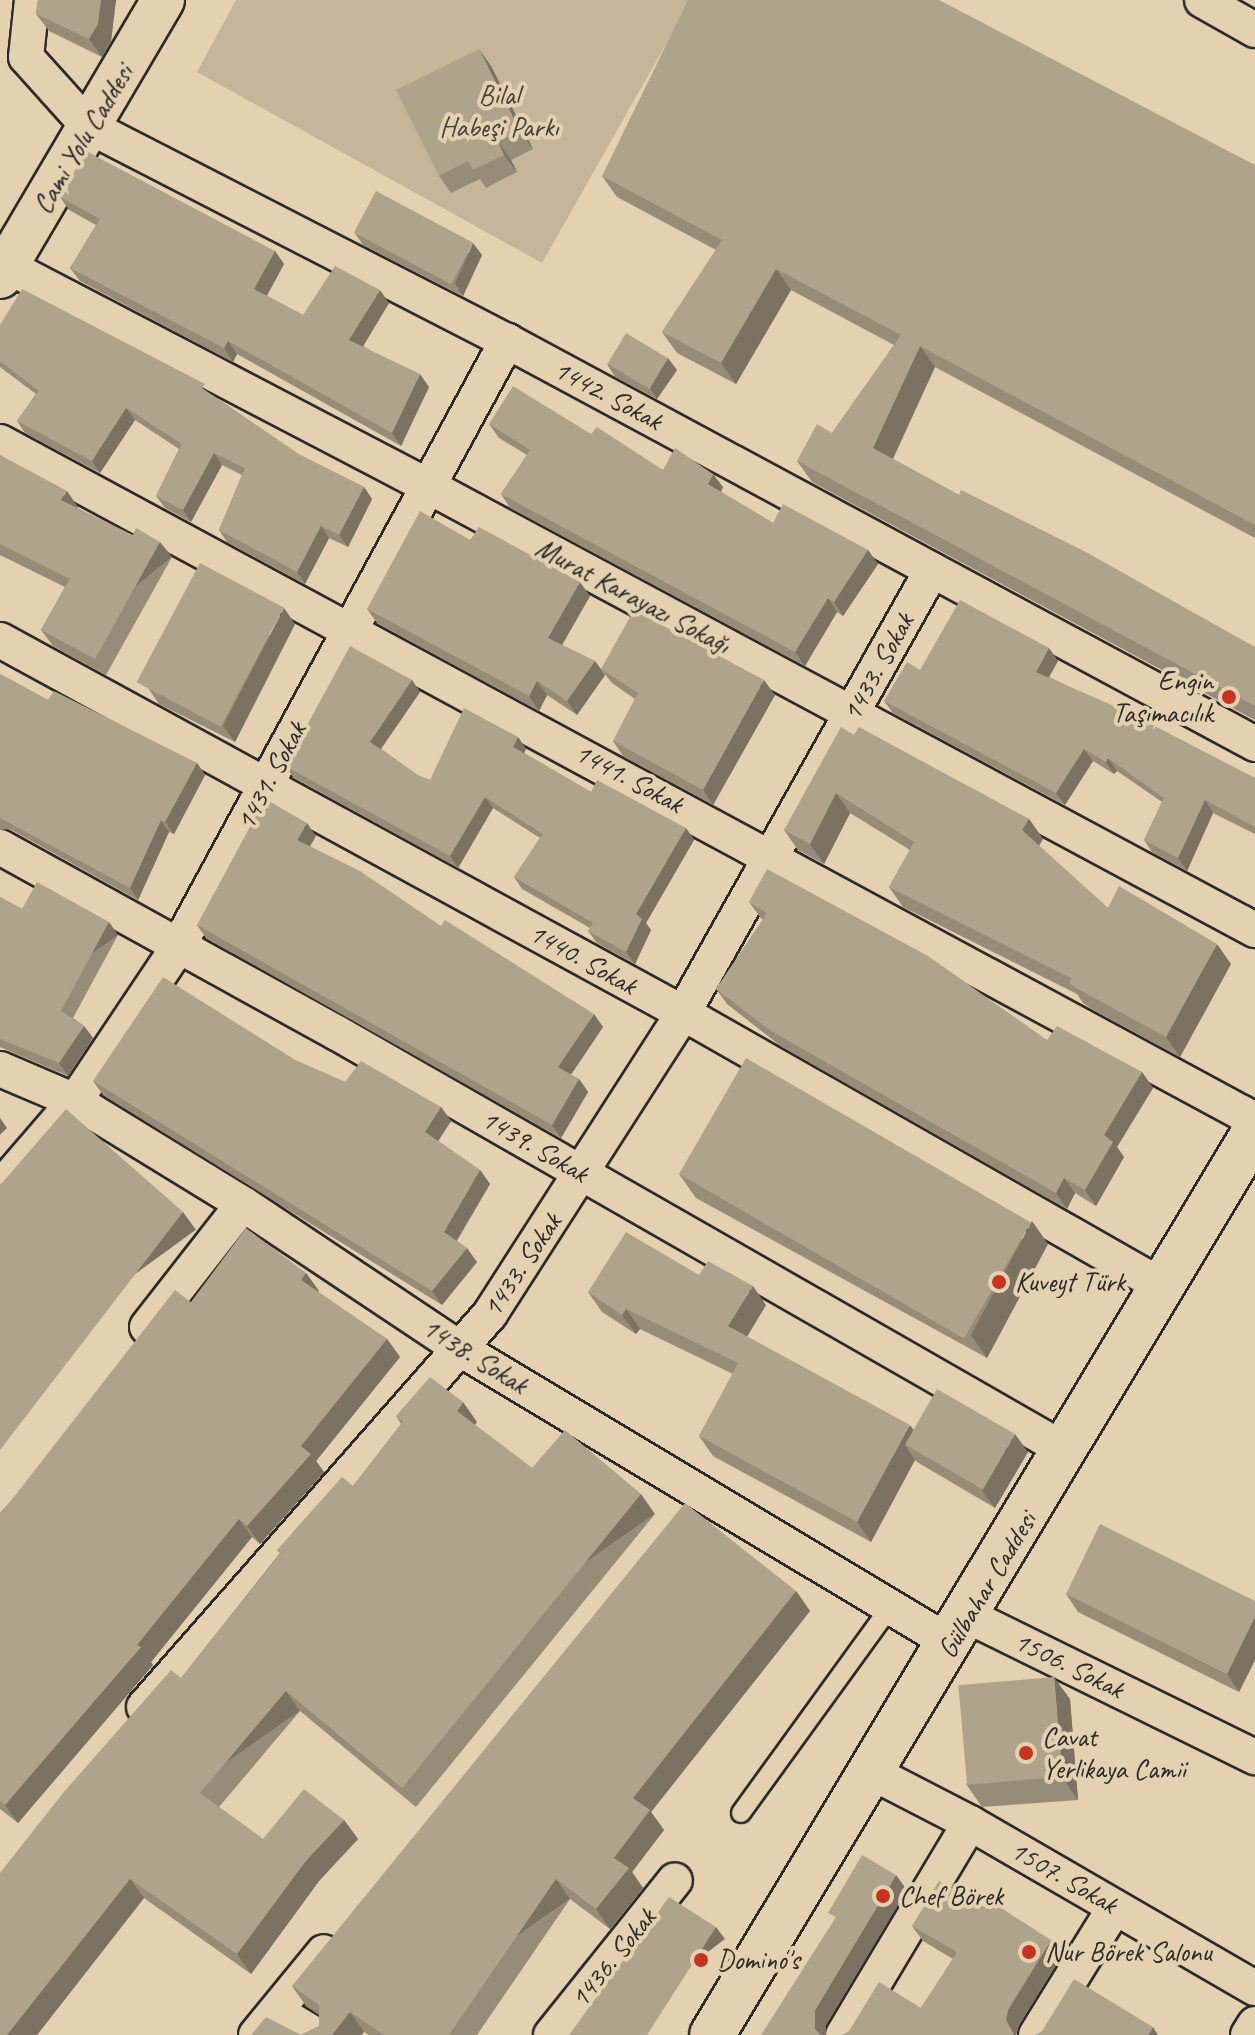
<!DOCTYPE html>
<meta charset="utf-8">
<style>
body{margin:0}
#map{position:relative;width:1255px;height:2035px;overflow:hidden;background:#e4d1af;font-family:Caveat,sans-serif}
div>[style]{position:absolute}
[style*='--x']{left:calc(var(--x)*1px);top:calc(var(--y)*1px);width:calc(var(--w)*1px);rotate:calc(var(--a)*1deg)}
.green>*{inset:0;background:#c6b699}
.roads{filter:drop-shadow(2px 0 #2b2b2b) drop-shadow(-2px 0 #2b2b2b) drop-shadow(0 2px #2b2b2b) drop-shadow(0 -2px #2b2b2b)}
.service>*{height:18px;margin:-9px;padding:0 9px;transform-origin:9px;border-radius:9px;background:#e4d1af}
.minor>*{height:34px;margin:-17px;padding:0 17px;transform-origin:17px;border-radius:17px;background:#e4d1af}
.tertiary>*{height:42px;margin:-21px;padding:0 21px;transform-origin:21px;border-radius:21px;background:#e4d1af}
.secondary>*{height:44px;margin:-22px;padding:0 22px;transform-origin:22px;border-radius:22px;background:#e4d1af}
.wall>*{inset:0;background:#978c78}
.shaded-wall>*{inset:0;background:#7b7261;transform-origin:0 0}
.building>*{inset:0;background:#b0a38b;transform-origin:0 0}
.dots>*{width:22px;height:22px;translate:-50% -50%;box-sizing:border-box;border:4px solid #e4d1af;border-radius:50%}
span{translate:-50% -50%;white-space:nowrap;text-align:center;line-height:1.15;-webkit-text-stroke:8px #e4d1af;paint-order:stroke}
.park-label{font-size:28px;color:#42403c}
.street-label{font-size:28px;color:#2b2b2b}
.poi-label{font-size:28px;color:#2b2b2b}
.right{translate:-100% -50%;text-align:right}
.left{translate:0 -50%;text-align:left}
</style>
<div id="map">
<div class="green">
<i style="clip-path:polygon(236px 0,691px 0,542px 263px,197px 72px)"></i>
</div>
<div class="roads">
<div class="service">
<i style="--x:741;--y:1813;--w:254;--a:-54.1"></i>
</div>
<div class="minor">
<i style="--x:32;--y:0;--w:57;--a:96"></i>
<i style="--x:26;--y:57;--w:93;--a:48.1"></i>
<i style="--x:88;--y:126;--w:471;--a:27.2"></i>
<i style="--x:507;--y:341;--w:850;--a:28.31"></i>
<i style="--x:1202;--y:0;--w:61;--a:29.5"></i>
<i style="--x:7;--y:266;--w:475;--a:27.6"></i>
<i style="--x:428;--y:486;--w:939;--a:28.23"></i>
<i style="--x:0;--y:442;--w:1426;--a:28.38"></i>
<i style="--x:0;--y:640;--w:778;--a:28.64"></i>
<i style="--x:683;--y:1013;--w:551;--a:29.68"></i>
<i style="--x:0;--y:847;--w:385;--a:28.9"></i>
<i style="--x:337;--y:1033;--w:841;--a:29.8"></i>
<i style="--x:0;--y:1069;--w:82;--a:23.1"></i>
<i style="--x:75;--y:1101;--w:197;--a:31.5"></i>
<i style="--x:243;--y:1204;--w:263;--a:33.7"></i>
<i style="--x:462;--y:1350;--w:571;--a:30.96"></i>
<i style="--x:0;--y:1188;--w:115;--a:-49.2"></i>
<i style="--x:75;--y:1101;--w:185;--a:-56.2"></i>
<i style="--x:178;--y:947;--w:690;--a:-61.5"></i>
<i style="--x:147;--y:1327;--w:156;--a:-52"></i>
<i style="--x:968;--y:1616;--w:320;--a:26.2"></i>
<i style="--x:144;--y:1707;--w:524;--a:-48.64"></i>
<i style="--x:490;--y:1314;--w:358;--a:-57.3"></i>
<i style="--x:683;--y:1013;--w:508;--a:-60.66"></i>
<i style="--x:871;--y:1772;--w:111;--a:27.3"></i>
<i style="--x:970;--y:1823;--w:329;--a:30.1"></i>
<i style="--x:276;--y:2011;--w:47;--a:31"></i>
<i style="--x:256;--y:2035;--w:107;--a:-50.7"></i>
<i style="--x:551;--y:2035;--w:198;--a:-51.3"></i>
<i style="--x:843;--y:2035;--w:247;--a:-59.1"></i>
<i style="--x:1036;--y:2035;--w:150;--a:-58.3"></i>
<i style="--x:1248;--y:2035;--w:13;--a:-58"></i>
</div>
<div class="tertiary">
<i style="--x:0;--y:277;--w:321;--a:-59.5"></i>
</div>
<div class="secondary">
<i style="--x:712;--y:2035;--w:1055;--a:-59.01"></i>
</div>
</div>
<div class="wall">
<i style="clip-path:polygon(38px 0,116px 0,111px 41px,102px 57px,49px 31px,36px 14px)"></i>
<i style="clip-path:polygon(491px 66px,533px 149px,511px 160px,517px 172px,486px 188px,480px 179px,451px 193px,439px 176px)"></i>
<i style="clip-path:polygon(1255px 165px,1255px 538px,935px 367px,893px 459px,959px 495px,1255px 647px,1255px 720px,812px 482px,797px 461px,832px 433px,894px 345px,791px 290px,736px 384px,677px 353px,662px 332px,716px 250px,617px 197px,602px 176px)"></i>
<i style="clip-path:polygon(60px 197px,275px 251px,284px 264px,267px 296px,303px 315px,389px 303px,363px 346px,429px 387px,401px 446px,237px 354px,233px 362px,80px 281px,70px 268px,96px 225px,69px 210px)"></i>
<i style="clip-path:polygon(354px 232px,482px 255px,463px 296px,363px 245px)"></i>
<i style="clip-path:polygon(0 325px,212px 395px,300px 455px,364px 487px,372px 499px,348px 547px,329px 538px,305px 584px,227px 542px,219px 530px,242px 475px,222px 465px,191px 522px,165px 508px,156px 496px,179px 449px,135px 420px,100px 473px,25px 433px,17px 421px,36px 394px,0 367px)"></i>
<i style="clip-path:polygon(607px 364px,677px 370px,657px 399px,615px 377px)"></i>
<i style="clip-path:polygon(489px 424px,591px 434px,663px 470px,723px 487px,721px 492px,773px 523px,868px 550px,878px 564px,843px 616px,837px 612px,805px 666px,510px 508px,501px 494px,527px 455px,499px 438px)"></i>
<i style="clip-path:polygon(0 455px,78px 507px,77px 508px,172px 557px,106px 675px,53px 646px,41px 630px,65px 587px,0 555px)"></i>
<i style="clip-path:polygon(470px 540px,590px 596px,562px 645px,595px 661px,605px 675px,577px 715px,547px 695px,539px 711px,377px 623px,367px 609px)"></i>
<i style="clip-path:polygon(295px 624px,235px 742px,159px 704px,148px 688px)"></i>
<i style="clip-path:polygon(1049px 648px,1058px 661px,1049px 677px,1255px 778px,1255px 834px,1213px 813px,1187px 871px,1152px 852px,1144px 840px,1162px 802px,1117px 771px,1114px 774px,1093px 761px,1065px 805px,893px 713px,884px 701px,920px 670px)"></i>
<i style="clip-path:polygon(601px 669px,775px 695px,713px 805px,623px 756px,613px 741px,635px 699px,612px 683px)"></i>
<i style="clip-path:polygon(0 674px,48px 700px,197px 763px,205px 775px,174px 834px,169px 832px,138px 900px,10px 829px,0 830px)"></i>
<i style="clip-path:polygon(412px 680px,420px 692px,381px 749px,419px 776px,430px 780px,518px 737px,526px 749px,524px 753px,591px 792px,686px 828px,694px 840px,646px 923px,651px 930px,635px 964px,597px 943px,588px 931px,590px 928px,522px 889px,514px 877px,540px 838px,493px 808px,458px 868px,293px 777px,285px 766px)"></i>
<i style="clip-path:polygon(854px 735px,1029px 819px,1043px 839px,1039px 846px,1108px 908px,1231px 964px,1180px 1057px,1090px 1008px,1083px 1003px,1077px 994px,903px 907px,889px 887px,910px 850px,850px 813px,824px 864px,798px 850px,784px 830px)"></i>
<i style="clip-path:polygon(316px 836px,310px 846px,603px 1027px,571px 1075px,579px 1079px,588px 1092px,561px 1138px,206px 938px,197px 925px)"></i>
<i style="clip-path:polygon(0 897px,22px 909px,118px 935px,73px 1018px,84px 1026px,93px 1038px,68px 1076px,0 1047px)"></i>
<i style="clip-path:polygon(749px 902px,1047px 1040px,1142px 1072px,1153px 1088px,1117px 1147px,1124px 1157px,1096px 1206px,1075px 1193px,1067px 1209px,782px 1047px,727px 1004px,716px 989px,763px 920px,760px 917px)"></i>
<i style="clip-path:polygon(297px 1061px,345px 1082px,441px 1107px,451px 1121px,438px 1141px,480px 1170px,490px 1184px,457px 1241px,477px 1262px,442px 1305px,103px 1095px,93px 1081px)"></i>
<i style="clip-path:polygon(679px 1174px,1048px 1244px,987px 1358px,696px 1198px)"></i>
<i style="clip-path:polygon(306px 1273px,319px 1291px,318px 1292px,387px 1339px,400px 1357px,316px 1461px,324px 1472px,260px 1544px,252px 1537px,151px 1662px,153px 1665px,18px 1823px,0 1809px,0 1513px,191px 1302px)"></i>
<i style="clip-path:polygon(699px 1275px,766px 1305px,747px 1337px,913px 1430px,1028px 1452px,995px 1508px,917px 1462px,915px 1460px,871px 1542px,713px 1456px,699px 1436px,733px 1374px,640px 1329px,636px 1334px,602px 1312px,588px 1292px)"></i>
<i style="clip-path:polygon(396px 1416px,477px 1422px,475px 1425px,532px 1468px,655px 1514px,416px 1807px,300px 1711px,219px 1807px,263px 1839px,344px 1820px,358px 1839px,319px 1881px,251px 1974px,144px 1898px,37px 2035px,0 2035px,181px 1678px,280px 1553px,277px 1550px,353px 1486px,401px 1424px)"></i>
<i style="clip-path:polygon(796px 1591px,810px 1611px,651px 1812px,664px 1830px,632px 1872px,643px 1888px,610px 1929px,570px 1899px,477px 2035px,369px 2035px,364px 2032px,301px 2035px,319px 2026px,319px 2015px,306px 2006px,292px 1986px)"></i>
<i style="clip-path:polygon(1066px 1594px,1255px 1601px,1255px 1660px,1239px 1692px,1078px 1612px)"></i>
<i style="clip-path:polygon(1070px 1699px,1078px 1800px,982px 1807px,966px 1784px)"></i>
<i style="clip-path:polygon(912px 1926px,1062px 1955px,1019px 2025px,1016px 2035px,842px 2035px,921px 2008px,953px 1959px,923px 1941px)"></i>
</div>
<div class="shaded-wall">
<i style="clip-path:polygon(101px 0,116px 0,111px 41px,102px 57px,89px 39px)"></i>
<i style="clip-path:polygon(479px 49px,491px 66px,533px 149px,520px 131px)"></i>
<i style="clip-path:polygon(498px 142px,511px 160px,517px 172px,504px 155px)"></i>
<i style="clip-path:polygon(473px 243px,482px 255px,463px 296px,455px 284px)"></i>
<i style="clip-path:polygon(275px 251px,284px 264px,263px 302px,254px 289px)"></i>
<i style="clip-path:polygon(776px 269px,791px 290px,736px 384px,721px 363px)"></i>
<i style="clip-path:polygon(380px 290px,389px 303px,359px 353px,349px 340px)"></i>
<i style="clip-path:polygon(228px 341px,237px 354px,233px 362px,224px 348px)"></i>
<i style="clip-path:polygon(920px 346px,935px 367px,888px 469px,873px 448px)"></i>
<i style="clip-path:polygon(668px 358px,677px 370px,657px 399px,649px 387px)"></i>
<i style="clip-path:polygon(420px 374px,429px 387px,401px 446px,392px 433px)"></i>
<i style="clip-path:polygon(126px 408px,135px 420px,100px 473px,92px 461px)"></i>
<i style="clip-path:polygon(214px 453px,222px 465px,191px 522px,183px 510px)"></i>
<i style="clip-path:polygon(713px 474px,723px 487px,718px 498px,708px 484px)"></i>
<i style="clip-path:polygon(364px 487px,372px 499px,348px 547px,339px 535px)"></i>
<i style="clip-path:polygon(67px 491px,78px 507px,72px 516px,61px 500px)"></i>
<i style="clip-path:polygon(321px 526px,329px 538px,305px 584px,297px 572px)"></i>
<i style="left:160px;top:542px;width:19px;height:134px;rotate:51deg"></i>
<i style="clip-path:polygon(868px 550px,878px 564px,843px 616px,834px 602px)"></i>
<i style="clip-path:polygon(580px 582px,590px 596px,558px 652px,548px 638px)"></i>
<i style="clip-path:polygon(828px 598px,837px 612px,805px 666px,795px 652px)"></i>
<i style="clip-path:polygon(284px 608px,295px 624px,235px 742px,223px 726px)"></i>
<i style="clip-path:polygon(1049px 648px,1058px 661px,1045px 684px,1036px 672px)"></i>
<i style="clip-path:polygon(595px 661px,605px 675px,577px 715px,567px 701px)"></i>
<i style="clip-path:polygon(412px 680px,420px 692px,378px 753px,370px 742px)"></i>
<i style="clip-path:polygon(764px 680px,775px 695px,713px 805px,703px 790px)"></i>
<i style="clip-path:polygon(537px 681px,547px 695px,539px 711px,529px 696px)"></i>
<i style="clip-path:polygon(518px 737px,526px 749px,521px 759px,513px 747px)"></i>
<i style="clip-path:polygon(1084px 749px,1093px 761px,1065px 805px,1056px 793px)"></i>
<i style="clip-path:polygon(1108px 758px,1117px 771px,1114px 774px,1106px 762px)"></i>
<i style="clip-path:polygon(197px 763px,205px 775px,174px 834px,165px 822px)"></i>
<i style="clip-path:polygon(836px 793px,850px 813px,824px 864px,810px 844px)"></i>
<i style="clip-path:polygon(485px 797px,493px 808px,458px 868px,450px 856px)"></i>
<i style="clip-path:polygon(1205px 800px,1213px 813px,1187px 871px,1178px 858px)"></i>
<i style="clip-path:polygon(1029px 819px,1043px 839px,1036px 850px,1022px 830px)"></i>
<i style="clip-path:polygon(161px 820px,169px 832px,138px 900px,130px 888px)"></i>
<i style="clip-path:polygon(307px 823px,316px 836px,306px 853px,297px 840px)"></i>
<i style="clip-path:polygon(686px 828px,694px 840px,646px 923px,651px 930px,635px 964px,626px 952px,636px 914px)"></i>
<i style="left:109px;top:922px;width:16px;height:101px;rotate:55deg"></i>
<i style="clip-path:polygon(1217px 944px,1231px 964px,1180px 1057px,1166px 1037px)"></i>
<i style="clip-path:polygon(594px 1014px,603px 1027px,567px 1080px,558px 1067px)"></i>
<i style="clip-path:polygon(84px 1026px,93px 1038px,68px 1076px,59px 1063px)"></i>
<i style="clip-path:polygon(1142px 1072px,1153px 1088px,1117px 1147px,1124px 1157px,1096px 1206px,1085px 1190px,1104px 1135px)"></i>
<i style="clip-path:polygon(579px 1079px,588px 1092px,561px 1138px,552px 1125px)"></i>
<i style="clip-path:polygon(441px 1107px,451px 1121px,435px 1146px,425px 1132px)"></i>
<i style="clip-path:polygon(0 1118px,7px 1128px,0 1135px)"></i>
<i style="clip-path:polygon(480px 1170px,490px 1184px,453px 1246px,444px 1232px)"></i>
<i style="clip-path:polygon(1064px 1178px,1075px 1193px,1067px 1209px,1056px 1193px)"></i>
<i style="left:183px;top:1212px;width:22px;height:300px;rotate:54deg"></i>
<i style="clip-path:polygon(1032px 1221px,1048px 1244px,987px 1358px,971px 1335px)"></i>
<i style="clip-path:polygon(467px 1248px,477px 1262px,442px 1305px,432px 1291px)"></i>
<i style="clip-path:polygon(306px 1273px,319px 1291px,313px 1298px,301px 1280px)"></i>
<i style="clip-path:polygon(753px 1286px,766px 1305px,741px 1346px,728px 1326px)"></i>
<i style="clip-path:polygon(626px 1309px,640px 1329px,636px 1334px,622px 1315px)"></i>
<i style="clip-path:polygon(387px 1339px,400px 1357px,316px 1461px,324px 1472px,260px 1544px,247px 1526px,301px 1446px)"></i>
<i style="clip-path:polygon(463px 1402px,477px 1422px,470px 1430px,457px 1411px)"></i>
<i style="clip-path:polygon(910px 1425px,924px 1444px,905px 1445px,915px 1460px,871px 1542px,857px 1522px)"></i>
<i style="clip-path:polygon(1015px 1434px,1028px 1452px,995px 1508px,982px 1491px)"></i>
<i style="left:641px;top:1494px;width:24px;height:379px;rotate:55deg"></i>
<i style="clip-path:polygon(239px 1519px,252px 1537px,151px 1662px,153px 1665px,18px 1823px,5px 1805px)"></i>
<i style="clip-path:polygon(796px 1591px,810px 1611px,651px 1812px,664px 1830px,632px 1872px,643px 1888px,610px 1929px,596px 1909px,633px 1798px)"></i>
<i style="clip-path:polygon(1255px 1617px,1255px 1660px,1239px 1692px,1227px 1674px)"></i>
<i style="clip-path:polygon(1054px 1677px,1070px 1699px,1078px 1800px,1062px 1777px)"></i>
<i style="left:286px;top:1691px;width:24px;height:133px;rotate:55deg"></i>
<i style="clip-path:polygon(344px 1820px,358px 1839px,319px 1881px,251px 1974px,237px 1954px,305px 1862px)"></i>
<i style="clip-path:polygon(896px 1875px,907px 1890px,826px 2025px,826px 2035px,819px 2035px,815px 2029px,815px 2010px)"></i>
<i style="clip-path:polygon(130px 1879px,144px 1898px,37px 2035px,7px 2035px)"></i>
<i style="left:556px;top:1879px;width:24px;height:189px;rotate:55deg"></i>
<i style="left:716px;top:1927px;width:15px;height:128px;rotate:53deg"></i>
<i style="clip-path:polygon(1051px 1940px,1062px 1955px,1019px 2025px,1016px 2035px,1014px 2035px,1006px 2020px,1008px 2010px)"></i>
<i style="clip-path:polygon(350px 2012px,364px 2032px,362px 2035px,332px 2035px)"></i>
<i style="clip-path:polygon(1153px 2027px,1158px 2035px,1148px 2035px)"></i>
</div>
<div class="building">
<i style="clip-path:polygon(38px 0,101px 0,98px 24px,89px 39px,36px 14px)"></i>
<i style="clip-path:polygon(688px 0,939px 0,1255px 165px,1255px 525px,920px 346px,873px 448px,959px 495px,961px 490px,1086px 552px,1255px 647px,1255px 706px,797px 461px,817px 424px,832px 433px,901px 335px,776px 269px,721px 363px,662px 332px,722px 240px,602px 176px)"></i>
<i style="clip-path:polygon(479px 49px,520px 131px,498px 142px,504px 155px,473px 170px,468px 161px,439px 176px,396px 90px)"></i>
<i style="clip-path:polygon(86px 151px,275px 251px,254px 289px,303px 315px,335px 266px,380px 290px,349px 340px,420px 374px,392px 433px,228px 341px,224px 348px,70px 268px,100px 219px,60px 197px)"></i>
<i style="left:376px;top:191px;width:110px;height:47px;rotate:28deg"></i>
<i style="clip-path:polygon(22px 289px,205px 384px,202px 388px,300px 455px,364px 487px,339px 535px,321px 526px,297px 572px,219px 530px,245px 468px,214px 453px,183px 510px,156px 496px,182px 444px,126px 408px,92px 461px,17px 421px,39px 391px,0 361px,0 325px)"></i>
<i style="left:626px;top:333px;width:49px;height:36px;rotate:31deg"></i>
<i style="clip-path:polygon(513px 386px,591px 434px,597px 427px,663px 470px,675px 448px,713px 474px,708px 484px,773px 523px,783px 504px,868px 550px,834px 602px,828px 598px,795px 652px,501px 494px,530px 450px,489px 424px)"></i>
<i style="clip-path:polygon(0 455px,67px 491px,61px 500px,133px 535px,136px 528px,160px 542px,95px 659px,41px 630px,70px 579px,0 544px)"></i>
<i style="clip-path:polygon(420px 511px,470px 540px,479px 527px,580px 582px,548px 638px,595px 661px,567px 701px,537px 681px,529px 696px,367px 609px)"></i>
<i style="left:200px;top:563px;width:95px;height:135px;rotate:28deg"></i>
<i style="clip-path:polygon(960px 600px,1049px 648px,1036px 672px,1128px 712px,1255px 778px,1255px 827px,1205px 800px,1178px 858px,1144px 840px,1164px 798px,1108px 758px,1106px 762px,1084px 749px,1056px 793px,884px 701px,907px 662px,920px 670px)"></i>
<i style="clip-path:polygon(634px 610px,764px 680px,703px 790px,613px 741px,638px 693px,601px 669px)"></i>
<i style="clip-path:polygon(350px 646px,412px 680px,370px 742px,419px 776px,430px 780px,464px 708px,518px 737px,513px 747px,591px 792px,597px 780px,686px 828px,636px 914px,642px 919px,626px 952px,588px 931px,593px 923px,514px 877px,543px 834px,485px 797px,450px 856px,285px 766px)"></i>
<i style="clip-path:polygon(0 674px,48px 700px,54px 691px,197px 763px,165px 822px,161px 820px,130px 888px,0 818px)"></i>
<i style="clip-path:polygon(841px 727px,854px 735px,859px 727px,1029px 819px,1022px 830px,1108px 908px,1119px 886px,1217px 944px,1166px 1037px,1076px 988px,1069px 983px,1071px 978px,889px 887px,914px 842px,836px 793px,810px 844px,784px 830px)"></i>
<i style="clip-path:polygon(265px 799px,307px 823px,297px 840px,360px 871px,441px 926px,445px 920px,594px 1014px,558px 1067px,579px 1079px,552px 1125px,197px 925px)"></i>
<i style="clip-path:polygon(767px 869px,928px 956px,1047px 1040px,1057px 1026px,1142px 1072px,1104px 1135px,1113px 1142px,1085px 1190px,1064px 1178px,1056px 1193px,771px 1031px,716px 989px,767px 913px,749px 902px)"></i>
<i style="clip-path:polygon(37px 882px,109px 922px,61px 1011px,84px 1026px,59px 1063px,0 1039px,0 897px,22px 909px)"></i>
<i style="clip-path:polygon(163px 977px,297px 1061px,345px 1082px,361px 1061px,441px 1107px,425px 1132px,480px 1170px,444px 1232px,467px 1248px,432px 1291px,93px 1081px)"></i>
<i style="left:746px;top:1058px;width:329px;height:134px;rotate:30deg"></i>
<i style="clip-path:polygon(66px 1109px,183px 1212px,0 1450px,0 1184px,2px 1183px)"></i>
<i style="clip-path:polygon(246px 1228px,306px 1273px,301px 1280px,387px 1339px,301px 1446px,311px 1454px,247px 1526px,239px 1519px,137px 1645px,141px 1647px,5px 1805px,0 1801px,0 1513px,3px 1511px,175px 1290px,191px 1302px)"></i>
<i style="clip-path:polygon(626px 1232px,699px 1275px,708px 1261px,753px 1286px,728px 1326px,910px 1425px,857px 1522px,699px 1436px,738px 1363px,626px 1309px,622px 1315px,588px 1292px)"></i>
<i style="clip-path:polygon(430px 1377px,463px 1402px,457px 1411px,532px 1468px,565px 1430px,641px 1494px,402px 1788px,286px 1691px,200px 1793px,263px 1839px,304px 1789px,344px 1820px,305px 1862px,237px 1954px,130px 1879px,7px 2035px,0 2035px,0 1873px,63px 1793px,171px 1670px,181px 1678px,281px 1553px,277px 1550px,342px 1477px,353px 1486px,403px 1422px,396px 1416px)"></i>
<i style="left:937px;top:1389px;width:90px;height:64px;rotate:30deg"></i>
<i style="clip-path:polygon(685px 1503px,796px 1591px,633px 1798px,650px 1810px,614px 1858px,629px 1868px,596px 1909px,556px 1879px,449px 2035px,384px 2035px,350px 2012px,332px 2035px,251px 2035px,266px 2017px,301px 2035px,319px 2026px,319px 2005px,292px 1986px)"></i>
<i style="clip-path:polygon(1100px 1524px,1255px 1601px,1255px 1617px,1227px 1674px,1066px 1594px)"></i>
<i style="left:1054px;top:1677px;width:100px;height:96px;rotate:85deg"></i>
<i style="clip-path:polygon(862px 1855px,896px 1875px,815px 2010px,815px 2029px,821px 2035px,761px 2035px,836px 1917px,828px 1913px)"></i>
<i style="clip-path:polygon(939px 1881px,986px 1908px,990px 1901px,1051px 1940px,1008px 2010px,1006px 2020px,1014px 2035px,842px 2035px,849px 2031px,879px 1982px,921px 2008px,957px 1952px,912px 1926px)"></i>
<i style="clip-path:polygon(669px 1897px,716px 1927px,647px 2035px,569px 2035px)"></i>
<i style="clip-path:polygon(1074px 1979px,1153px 2027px,1148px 2035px,1035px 2035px,1042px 2031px)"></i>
</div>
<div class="dots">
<i style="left:1229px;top:697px;background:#c8321e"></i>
<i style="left:999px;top:1282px;background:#c8321e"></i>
<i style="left:1026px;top:1753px;background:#c8321e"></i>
<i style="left:883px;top:1896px;background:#c8321e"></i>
<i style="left:1029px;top:1952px;background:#c8321e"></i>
<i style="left:701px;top:1960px;background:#c8321e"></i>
</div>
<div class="park-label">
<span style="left:499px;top:111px">Bilal<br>Habeşi Parkı</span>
</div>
<div class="street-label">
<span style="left:83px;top:139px;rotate:-59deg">Cami Yolu Caddesi</span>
<span style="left:608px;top:395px;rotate:28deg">1442. Sokak</span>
<span style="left:633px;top:596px;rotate:28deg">Murat Karayazı Sokağı</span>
<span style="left:878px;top:667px;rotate:-61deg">1433. Sokak</span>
<span style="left:271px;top:776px;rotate:-62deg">1431. Sokak</span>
<span style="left:629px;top:778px;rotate:28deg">1441. Sokak</span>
<span style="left:583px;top:959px;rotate:29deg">1440. Sokak</span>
<span style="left:535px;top:1146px;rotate:30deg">1439. Sokak</span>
<span style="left:522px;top:1265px;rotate:-56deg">1433. Sokak</span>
<span style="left:475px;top:1356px;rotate:32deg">1438. Sokak</span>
<span style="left:987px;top:1585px;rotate:-59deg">Gülbahar Caddesi</span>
<span style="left:1069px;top:1665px;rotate:26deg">1506. Sokak</span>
<span style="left:1064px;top:1877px;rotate:30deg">1507. Sokak</span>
<span style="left:613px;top:1958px;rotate:-51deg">1436. Sokak</span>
</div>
<div class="poi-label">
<span class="right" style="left:1213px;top:697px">Engin<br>Taşımacılık</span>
<span class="left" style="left:1015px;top:1282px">Kuveyt Türk</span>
<span class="left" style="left:1042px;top:1753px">Cavat<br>Yerlikaya Camii</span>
<span class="left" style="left:899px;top:1896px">Chef Börek</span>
<span class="left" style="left:1045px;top:1952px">Nur Börek Salonu</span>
<span class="left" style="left:717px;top:1960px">Domino's</span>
</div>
</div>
